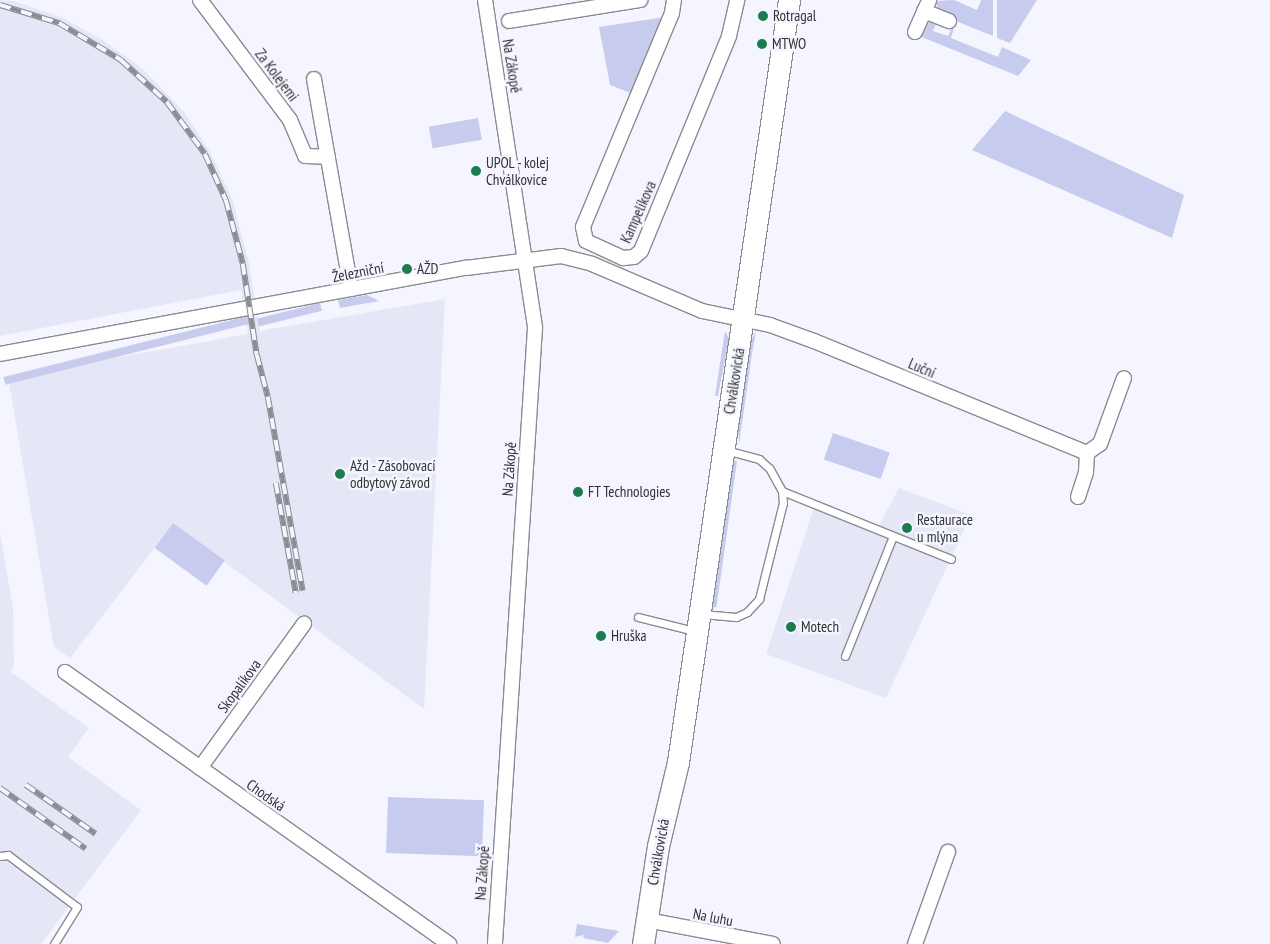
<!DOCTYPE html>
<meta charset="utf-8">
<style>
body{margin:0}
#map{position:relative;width:1270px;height:944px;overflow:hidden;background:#f4f5fe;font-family:"PT Sans Narrow",sans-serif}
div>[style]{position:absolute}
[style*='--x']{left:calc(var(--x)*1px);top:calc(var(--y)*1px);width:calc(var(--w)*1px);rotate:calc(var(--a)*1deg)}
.built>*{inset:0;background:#e5e7f7}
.green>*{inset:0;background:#c7cbee;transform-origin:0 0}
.roads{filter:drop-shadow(1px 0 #8a8b93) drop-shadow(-1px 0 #8a8b93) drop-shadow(0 1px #8a8b93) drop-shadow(0 -1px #8a8b93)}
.service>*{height:7px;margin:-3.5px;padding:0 3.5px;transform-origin:3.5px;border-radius:3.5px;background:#fff}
.minor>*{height:14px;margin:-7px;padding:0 7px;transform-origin:7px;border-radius:7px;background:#fff}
.primary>*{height:21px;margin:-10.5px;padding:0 10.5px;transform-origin:10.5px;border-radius:10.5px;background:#fff}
.rail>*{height:5.5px;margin-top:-2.75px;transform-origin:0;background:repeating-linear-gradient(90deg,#f4f5fe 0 11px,#8c8d93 0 22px);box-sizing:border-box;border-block:1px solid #8c8d93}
.dots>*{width:14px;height:14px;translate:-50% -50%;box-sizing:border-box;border:2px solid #f4f5fe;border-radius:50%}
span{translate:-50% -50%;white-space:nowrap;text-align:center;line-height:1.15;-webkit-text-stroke:5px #f4f5fe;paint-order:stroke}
.poi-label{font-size:15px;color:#303134}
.left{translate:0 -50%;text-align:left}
.street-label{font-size:15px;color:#303134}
</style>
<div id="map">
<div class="built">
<i style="clip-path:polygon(0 0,14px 1px,61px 17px,103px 40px,144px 70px,184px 112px,210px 152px,232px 198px,249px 263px,260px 331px,445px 299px,424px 709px,173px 524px,70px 658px,54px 647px,8px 377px,248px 334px,241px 290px,0 336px)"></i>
<i style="clip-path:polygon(899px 488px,971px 515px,886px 698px,766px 654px,815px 504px,877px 529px)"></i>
<i style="clip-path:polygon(0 533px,13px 608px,14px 665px,11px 672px,89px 728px,68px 757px,141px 810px,41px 944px,0 944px)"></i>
</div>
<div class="green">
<i style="clip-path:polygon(954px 0,977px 10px,981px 0,993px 0,993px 36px,951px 19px,952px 16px,939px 10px,935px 1px)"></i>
<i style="clip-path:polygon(997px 0,1037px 0,1010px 43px,997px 38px)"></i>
<i style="clip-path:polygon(665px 17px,633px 94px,610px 85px,599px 27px)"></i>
<i style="clip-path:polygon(930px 21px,937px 21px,933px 31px,948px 36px,952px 27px,954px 28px,951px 38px,998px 57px,1002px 47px,1031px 60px,1018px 76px,919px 36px)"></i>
<i style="clip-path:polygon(1005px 111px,1184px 195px,1172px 238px,972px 150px)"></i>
<i style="left:478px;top:118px;width:22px;height:50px;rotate:80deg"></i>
<i style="clip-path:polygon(367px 295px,379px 301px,340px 308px,338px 300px)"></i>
<i style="left:320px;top:303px;width:8px;height:65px;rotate:76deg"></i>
<i style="left:248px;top:316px;width:8px;height:252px;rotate:76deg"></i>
<i style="clip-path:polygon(725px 331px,729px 338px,718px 396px,715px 396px)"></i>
<i style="clip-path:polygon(756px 331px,752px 354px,739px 444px,738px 430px,750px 342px)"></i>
<i style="left:833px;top:433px;width:60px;height:28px;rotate:19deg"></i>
<i style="left:737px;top:461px;width:148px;height:4px;rotate:98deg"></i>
<i style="left:173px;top:523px;width:64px;height:31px;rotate:36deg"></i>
<i style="left:388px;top:797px;width:96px;height:56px;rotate:2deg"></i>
<i style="clip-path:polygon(577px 924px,619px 931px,608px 943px,583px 938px,584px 935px,575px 937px)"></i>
</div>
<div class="roads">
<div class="service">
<i style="--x:782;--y:491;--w:182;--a:21.9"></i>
<i style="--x:702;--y:614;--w:34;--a:5"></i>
<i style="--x:736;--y:617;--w:12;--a:-24"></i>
<i style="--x:747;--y:612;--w:18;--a:-47"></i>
<i style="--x:759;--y:599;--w:99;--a:-76"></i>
<i style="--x:783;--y:503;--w:12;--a:-95"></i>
<i style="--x:782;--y:491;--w:26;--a:-119"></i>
<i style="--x:769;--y:468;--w:13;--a:-138"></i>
<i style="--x:759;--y:459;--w:34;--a:-165"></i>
<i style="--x:638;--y:617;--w:58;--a:14"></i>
<i style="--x:845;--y:656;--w:129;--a:-68.2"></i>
<i style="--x:0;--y:856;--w:8;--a:-7"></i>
<i style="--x:8;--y:855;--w:86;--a:37"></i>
<i style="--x:77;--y:907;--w:44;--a:121.9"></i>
</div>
<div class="minor">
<i style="--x:200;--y:0;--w:150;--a:53.1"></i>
<i style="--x:290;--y:120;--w:39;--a:67"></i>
<i style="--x:305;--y:156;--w:23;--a:2"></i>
<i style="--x:485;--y:0;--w:332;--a:81.3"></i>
<i style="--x:535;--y:328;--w:617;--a:93.72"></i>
<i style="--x:674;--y:0;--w:13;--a:99"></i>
<i style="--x:672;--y:13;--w:232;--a:112.6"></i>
<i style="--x:583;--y:227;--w:14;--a:78"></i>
<i style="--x:586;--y:241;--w:41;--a:24.7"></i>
<i style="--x:623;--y:258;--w:11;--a:-5"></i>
<i style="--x:634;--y:257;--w:9;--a:-41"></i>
<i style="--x:641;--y:251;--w:232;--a:-67.7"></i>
<i style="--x:729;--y:36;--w:37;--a:-77"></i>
<i style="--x:924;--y:11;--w:27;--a:22"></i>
<i style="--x:509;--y:21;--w:133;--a:-9.1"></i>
<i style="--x:915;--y:32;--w:35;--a:-66"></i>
<i style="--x:314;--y:79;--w:213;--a:80"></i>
<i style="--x:0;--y:354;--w:474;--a:-10.5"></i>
<i style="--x:466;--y:268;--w:96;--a:-7.2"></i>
<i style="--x:561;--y:256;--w:32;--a:14"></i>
<i style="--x:592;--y:264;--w:120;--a:23.1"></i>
<i style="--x:702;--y:311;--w:69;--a:11.6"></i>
<i style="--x:770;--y:325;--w:47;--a:20"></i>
<i style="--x:814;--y:341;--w:295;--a:22.3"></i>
<i style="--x:1087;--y:453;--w:16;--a:-35"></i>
<i style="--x:1100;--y:444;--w:70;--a:-70"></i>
<i style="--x:1078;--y:497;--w:26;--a:-72"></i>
<i style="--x:1086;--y:472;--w:19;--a:-87"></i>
<i style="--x:65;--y:672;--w:471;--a:35.3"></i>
<i style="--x:200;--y:768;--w:178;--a:-54.2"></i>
<i style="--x:647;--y:920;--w:128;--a:10.8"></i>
<i style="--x:915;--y:944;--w:98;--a:-70.3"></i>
</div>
<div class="primary">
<i style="--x:643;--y:944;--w:99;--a:-81.3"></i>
<i style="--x:658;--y:846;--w:86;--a:-76.6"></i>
<i style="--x:678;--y:762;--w:770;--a:-81.71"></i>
</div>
</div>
<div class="rail">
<i style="--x:0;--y:5;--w:62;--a:17"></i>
<i style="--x:59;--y:23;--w:72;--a:30.8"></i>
<i style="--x:121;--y:60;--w:62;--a:42.4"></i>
<i style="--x:167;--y:102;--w:64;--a:53.8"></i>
<i style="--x:205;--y:154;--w:51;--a:65.5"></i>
<i style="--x:226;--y:200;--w:66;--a:75.1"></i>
<i style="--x:243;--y:264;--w:92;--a:81.3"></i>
<i style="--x:257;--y:355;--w:43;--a:75.3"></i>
<i style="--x:268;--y:397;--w:197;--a:79.8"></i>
<i style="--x:276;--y:483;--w:112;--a:79.7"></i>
<i style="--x:26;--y:785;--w:85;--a:35"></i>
<i style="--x:0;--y:788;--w:105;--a:35.3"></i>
</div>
<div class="dots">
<i style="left:763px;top:16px;background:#1e7a50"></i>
<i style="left:762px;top:44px;background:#1e7a50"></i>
<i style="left:476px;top:171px;background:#1e7a50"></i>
<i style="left:407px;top:269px;background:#1e7a50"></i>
<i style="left:340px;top:474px;background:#1e7a50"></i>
<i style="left:578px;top:492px;background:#1e7a50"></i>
<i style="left:907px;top:528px;background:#1e7a50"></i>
<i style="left:791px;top:627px;background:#1e7a50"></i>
<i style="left:601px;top:636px;background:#1e7a50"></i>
</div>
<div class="poi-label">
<span class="left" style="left:773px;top:16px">Rotragal</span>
<span class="left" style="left:772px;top:44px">MTWO</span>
<span class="left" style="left:486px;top:171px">UPOL - kolej<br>Chválkovice</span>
<span class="left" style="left:417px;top:269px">AŽD</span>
<span class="left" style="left:350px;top:474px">Ažd - Zásobovací<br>odbytový závod</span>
<span class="left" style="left:588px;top:492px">FT Technologies</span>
<span class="left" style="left:917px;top:528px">Restaurace<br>u mlýna</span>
<span class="left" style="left:801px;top:627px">Motech</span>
<span class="left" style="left:611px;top:636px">Hruška</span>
</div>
<div class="street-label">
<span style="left:512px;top:66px;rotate:81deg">Na Zákopě</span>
<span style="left:277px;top:75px;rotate:53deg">Za Kolejemi</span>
<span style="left:638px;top:212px;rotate:-66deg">Kampelíkova</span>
<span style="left:358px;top:272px;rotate:-11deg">Železniční</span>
<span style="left:922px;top:368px;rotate:23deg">Luční</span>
<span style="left:734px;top:381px;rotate:-81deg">Chválkovická</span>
<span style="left:509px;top:469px;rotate:-86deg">Na Zákopě</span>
<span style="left:239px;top:686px;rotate:-54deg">Skopalíkova</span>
<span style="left:266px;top:795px;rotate:35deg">Chodská</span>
<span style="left:658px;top:852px;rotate:-80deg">Chválkovická</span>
<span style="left:482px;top:873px;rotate:-86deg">Na Zákopě</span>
<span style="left:713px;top:917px;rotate:11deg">Na luhu</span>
</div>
</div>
